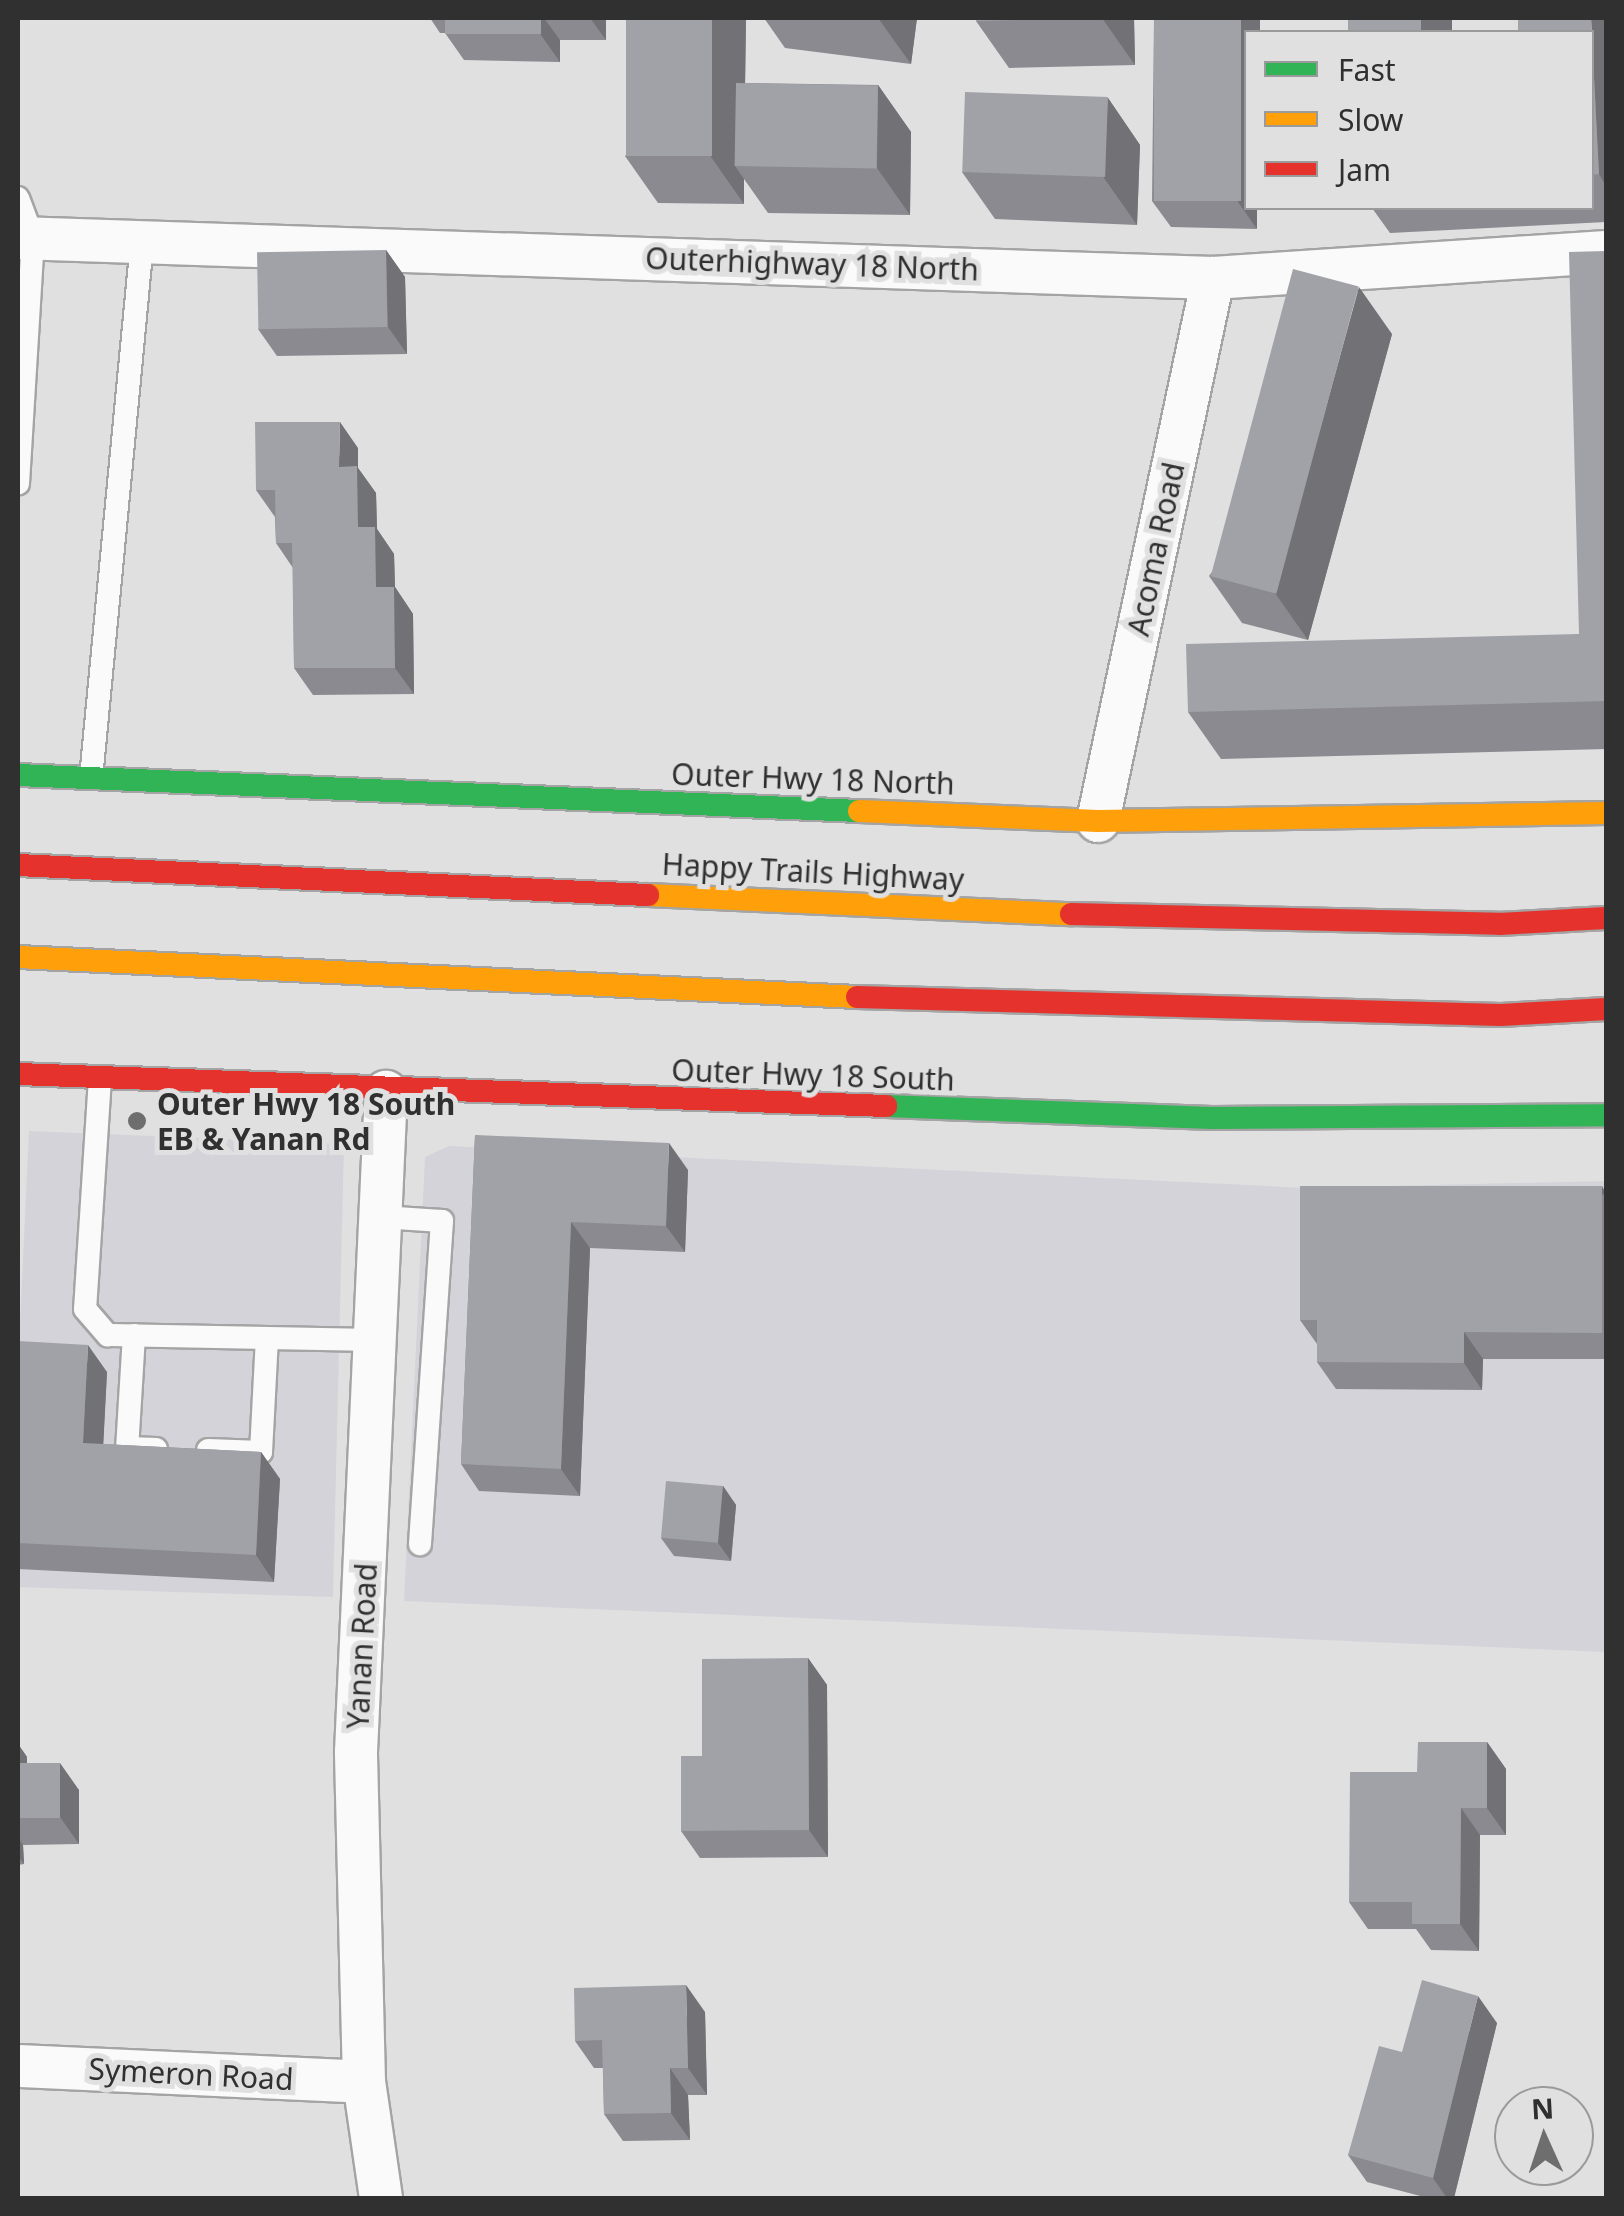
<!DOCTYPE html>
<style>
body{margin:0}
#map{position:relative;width:1624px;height:2216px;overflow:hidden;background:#e0e0e1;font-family:"Noto Sans",sans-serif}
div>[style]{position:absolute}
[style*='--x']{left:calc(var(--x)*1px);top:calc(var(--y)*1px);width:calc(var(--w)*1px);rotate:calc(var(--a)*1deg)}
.built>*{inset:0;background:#d3d3d9}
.roads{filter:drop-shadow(2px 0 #a4a4a4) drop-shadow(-2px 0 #a4a4a4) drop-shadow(0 2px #a4a4a4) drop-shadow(0 -2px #a4a4a4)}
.lane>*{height:22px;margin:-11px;padding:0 11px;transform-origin:11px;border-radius:11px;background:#fafafa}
.street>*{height:42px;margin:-21px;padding:0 21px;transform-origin:21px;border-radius:21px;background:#fafafa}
.fast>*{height:22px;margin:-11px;padding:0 11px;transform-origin:11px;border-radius:11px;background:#30b455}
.slow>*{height:22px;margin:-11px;padding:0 11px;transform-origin:11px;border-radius:11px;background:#ff9f0a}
.jam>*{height:22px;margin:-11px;padding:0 11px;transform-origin:11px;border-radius:11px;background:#e5322d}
.wall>*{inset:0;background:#8a8a90}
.shaded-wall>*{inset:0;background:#717176;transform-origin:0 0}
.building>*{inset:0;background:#a1a1a8;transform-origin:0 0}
.dots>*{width:28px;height:28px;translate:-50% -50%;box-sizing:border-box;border:5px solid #e0e0e1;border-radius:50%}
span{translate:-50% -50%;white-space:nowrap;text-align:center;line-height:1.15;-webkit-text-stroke:10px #e0e0e1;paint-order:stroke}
.street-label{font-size:30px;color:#303030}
.poi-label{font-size:30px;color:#303030;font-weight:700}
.left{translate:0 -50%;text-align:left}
.frame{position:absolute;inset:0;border:20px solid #303030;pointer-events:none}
.legend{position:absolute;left:1244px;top:30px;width:350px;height:180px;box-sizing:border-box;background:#e0e0e1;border:2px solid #9a9a9a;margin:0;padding:12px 18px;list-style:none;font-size:30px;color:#303030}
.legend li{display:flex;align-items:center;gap:20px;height:50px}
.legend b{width:50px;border:2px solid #9a9a9a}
.north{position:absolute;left:1494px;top:2086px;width:100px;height:100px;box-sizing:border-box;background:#e0e0e1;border:2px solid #9a9a9a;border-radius:50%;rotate:357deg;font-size:28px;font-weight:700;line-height:40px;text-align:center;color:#303030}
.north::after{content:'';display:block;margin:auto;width:35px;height:45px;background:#6e6e6e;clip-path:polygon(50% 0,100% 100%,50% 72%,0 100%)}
</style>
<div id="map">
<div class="built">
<i style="clip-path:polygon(29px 1131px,344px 1144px,333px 1597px,18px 1587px,18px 1366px)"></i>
<i style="clip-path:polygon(449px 1146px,1307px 1188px,1606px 1181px,1606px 1652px,404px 1601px,425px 1157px)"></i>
</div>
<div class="roads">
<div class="lane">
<i style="--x:18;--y:198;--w:43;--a:69.4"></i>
<i style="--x:33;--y:238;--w:246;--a:93.5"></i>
<i style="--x:91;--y:778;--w:538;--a:-84.56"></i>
<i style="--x:100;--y:1078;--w:231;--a:93.7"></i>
<i style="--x:85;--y:1309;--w:35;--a:49"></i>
<i style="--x:108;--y:1335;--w:268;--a:1.1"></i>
<i style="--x:381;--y:1217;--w:61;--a:3.8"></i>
<i style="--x:442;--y:1221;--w:324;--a:93.9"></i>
<i style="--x:134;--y:1335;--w:113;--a:93.5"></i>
<i style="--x:127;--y:1448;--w:29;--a:2"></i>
<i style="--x:208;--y:1450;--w:53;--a:2.2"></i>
<i style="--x:261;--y:1452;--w:114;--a:-87"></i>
</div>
<div class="street">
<i style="--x:18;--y:238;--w:1196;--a:1.92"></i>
<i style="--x:1213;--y:278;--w:394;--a:-3.8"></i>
<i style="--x:1098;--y:821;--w:555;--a:-78.04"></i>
<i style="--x:18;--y:2066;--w:346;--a:2.6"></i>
<i style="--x:381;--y:2198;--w:117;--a:-98.3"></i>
<i style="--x:364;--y:2082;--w:330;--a:-91.4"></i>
<i style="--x:356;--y:1752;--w:661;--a:-87.4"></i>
</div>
<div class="fast">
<i style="--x:18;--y:775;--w:842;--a:2.45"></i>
<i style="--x:886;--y:1106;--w:326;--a:2.1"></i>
<i style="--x:1212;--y:1118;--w:394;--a:-0.4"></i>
</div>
<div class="slow">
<i style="--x:859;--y:811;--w:239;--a:2.4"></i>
<i style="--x:1098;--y:821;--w:508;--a:-0.9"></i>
<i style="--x:648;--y:895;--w:423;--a:2.6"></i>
<i style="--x:18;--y:957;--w:840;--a:2.73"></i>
</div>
<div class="jam">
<i style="--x:18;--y:865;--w:631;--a:2.73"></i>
<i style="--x:1071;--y:914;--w:428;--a:1.3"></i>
<i style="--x:1499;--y:924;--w:107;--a:-3.2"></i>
<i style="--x:857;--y:997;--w:644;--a:1.6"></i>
<i style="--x:1501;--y:1015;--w:105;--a:-3.3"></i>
<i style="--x:18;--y:1074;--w:869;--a:2.11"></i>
</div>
</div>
<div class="wall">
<i style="clip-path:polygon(430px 18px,606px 18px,606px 40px,560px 40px,560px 62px,464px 60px,445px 33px,440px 33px)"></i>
<i style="clip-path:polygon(746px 18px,745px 83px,878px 85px,911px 132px,910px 215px,768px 213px,744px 179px,744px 204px,658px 203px,625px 156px)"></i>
<i style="clip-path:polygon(764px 18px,917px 18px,911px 64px,785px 48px)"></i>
<i style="clip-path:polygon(976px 18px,1134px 18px,1135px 65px,1009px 68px,976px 21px)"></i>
<i style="clip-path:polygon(1154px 18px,1257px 229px,1171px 227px,1152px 201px)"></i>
<i style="clip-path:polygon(1606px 18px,1606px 222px,1390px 233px,1372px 208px,1592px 208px,1592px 32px)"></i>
<i style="clip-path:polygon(1108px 98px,1140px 145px,1137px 225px,995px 219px,962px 172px)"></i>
<i style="clip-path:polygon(386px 250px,405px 277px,407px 354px,277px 356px,258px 329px)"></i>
<i style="clip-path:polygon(1606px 251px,1606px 749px,1221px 759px,1188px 712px,1579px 634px)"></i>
<i style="clip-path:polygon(1392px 334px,1308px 640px,1242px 623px,1209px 576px)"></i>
<i style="clip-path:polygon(358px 448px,358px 468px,376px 493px,377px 529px,394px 554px,395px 587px,413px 614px,414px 694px,313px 695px,294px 668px,293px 568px,276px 543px,275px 517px,256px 490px)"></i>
<i style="clip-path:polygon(475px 1135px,688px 1170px,685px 1252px,590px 1248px,580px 1496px,479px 1491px,461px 1464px)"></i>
<i style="clip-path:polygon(1606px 1193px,1606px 1359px,1483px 1359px,1482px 1390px,1336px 1389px,1317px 1362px,1317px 1344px,1300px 1320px)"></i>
<i style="clip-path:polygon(18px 1341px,107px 1372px,103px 1444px,261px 1452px,280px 1479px,274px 1582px,18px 1569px)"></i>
<i style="clip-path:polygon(723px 1486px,736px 1505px,731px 1561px,674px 1556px,661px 1538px)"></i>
<i style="clip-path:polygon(808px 1658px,827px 1685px,828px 1857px,700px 1858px,681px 1831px,702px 1756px)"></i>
<i style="clip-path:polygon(1487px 1742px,1506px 1769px,1506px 1835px,1480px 1835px,1479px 1951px,1431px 1950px,1416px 1929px,1368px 1929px,1349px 1902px,1417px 1772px)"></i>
<i style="clip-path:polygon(18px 1744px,27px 1757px,27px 1763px,79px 1790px,79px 1844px,23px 1845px,24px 1864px,18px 1865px)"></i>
<i style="clip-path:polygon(705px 2012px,707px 2095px,688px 2095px,690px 2140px,623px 2141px,604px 2114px,603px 2068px,594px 2068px,575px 2041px)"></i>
<i style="clip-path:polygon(1497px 2023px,1454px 2198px,1428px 2198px,1367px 2182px,1348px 2155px,1402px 2052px)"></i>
</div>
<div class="shaded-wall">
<i style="clip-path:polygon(541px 18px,544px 18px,560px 40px,560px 62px,541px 35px)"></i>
<i style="clip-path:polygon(590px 18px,606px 18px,606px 40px)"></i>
<i style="clip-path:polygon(712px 18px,746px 18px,744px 166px,735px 166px,744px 179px,744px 204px,711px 157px)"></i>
<i style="clip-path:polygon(878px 18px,917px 18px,911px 64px)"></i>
<i style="clip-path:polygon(1102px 18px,1134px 18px,1135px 65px)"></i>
<i style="clip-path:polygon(1241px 18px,1260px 18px,1260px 32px,1246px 32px,1246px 208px,1257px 208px,1257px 229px,1238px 202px)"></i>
<i style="left:1421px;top:18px;width:31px;height:14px"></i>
<i style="clip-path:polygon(1591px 18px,1606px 18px,1606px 186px,1599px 174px)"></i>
<i style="clip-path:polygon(878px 85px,911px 132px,910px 215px,877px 168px)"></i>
<i style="clip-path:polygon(1108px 98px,1140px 145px,1137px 225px,1104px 178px)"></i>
<i style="clip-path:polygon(386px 250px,405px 277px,407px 354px,388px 327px)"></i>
<i style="clip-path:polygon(1359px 287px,1392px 334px,1308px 640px,1275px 593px)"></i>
<i style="clip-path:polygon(340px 422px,358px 448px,358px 468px,376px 493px,377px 529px,394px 554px,395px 587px,413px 614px,414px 694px,395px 668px,376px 587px,339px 467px)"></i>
<i style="clip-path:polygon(669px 1143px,688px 1170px,685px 1252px,666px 1226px)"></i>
<i style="left:1602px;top:1186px;width:8px;height:147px;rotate:60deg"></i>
<i style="clip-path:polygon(571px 1222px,590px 1248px,580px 1496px,561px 1469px)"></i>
<i style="clip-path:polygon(1464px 1332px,1483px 1359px,1482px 1390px,1464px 1363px)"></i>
<i style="clip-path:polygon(88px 1345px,107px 1372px,102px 1470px,83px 1443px)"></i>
<i style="clip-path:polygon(261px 1452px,280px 1479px,274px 1582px,256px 1555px)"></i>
<i style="clip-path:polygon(723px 1486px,736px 1505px,731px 1561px,718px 1543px)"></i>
<i style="clip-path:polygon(808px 1658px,827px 1685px,828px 1857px,809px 1830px)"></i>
<i style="clip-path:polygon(1487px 1742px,1506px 1769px,1506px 1835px,1487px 1808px)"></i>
<i style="clip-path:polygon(18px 1744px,27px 1757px,27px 1790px,18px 1776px)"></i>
<i style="clip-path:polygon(60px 1763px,79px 1790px,79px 1844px,60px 1817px)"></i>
<i style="clip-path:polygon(1461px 1808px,1480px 1835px,1479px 1951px,1460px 1924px)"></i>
<i style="clip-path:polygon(18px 1837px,23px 1845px,24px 1864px,18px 1856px)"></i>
<i style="clip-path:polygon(686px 1985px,705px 2012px,707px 2095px,688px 2068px)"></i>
<i style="clip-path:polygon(1478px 1996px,1497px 2023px,1454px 2198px,1447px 2198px,1433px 2178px)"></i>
<i style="clip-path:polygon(670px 2068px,688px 2095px,690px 2140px,671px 2113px)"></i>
</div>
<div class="building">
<i style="left:445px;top:18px;width:96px;height:16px"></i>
<i style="left:626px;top:18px;width:86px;height:138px"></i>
<i style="clip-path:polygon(976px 18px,1102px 18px,976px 21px)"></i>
<i style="left:1154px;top:18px;width:87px;height:183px"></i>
<i style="left:1348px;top:18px;width:73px;height:14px"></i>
<i style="clip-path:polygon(1518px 18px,1591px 18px,1599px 174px,1592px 175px,1592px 32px,1518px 32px)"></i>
<i style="left:736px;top:83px;width:142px;height:83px;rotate:1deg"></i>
<i style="left:965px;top:92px;width:143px;height:80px;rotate:2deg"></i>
<i style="left:386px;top:250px;width:77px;height:129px;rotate:89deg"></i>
<i style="clip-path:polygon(1606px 251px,1606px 701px,1188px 712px,1186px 644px,1579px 634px,1569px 252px)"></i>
<i style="left:1293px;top:269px;width:68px;height:318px;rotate:15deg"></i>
<i style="clip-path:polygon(255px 422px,340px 422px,339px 467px,357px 466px,358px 527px,375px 527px,376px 587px,394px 587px,395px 668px,294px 668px,292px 543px,276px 543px,275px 490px,256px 490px)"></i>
<i style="clip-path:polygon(475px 1135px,669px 1143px,666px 1226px,571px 1222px,561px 1469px,461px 1464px)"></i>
<i style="clip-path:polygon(1300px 1186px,1602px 1186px,1602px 1333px,1464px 1332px,1464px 1363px,1317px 1362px,1317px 1320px,1300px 1320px)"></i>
<i style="clip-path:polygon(18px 1341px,88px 1345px,83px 1443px,261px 1452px,256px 1555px,18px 1543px)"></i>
<i style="left:666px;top:1481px;width:57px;height:57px;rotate:5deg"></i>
<i style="clip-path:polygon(808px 1658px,809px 1830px,681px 1831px,681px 1756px,702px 1756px,702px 1659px)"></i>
<i style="clip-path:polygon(1418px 1742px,1487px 1742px,1487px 1808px,1461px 1808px,1460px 1924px,1412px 1924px,1412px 1902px,1349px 1902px,1350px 1772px,1417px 1772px)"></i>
<i style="left:18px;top:1763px;width:42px;height:55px"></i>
<i style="clip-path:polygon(1422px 1980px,1478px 1996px,1433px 2178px,1348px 2155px,1379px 2046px,1402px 2052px)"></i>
<i style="clip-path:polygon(686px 1985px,688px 2068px,670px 2068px,671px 2113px,604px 2114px,602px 2040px,575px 2041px,574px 1988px)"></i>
</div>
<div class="dots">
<i style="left:137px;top:1121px;background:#6e6e6e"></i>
</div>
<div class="street-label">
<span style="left:812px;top:264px;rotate:2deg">Outerhighway 18 North</span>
<span style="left:1156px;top:549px;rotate:-78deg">Acoma Road</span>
<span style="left:813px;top:779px;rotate:2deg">Outer Hwy 18 North</span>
<span style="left:813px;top:872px;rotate:3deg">Happy Trails Highway</span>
<span style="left:813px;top:1075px;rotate:2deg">Outer Hwy 18 South</span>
<span style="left:362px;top:1646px;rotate:-87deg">Yanan Road</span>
<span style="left:191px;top:2074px;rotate:3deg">Symeron Road</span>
</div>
<div class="poi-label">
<span class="left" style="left:157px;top:1121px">Outer Hwy 18 South<br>EB &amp; Yanan Rd</span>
</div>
<div class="frame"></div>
<ul class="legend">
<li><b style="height:12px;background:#30b455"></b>Fast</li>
<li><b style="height:12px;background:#ff9f0a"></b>Slow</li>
<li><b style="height:12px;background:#e5322d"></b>Jam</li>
</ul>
<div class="north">N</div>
</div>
